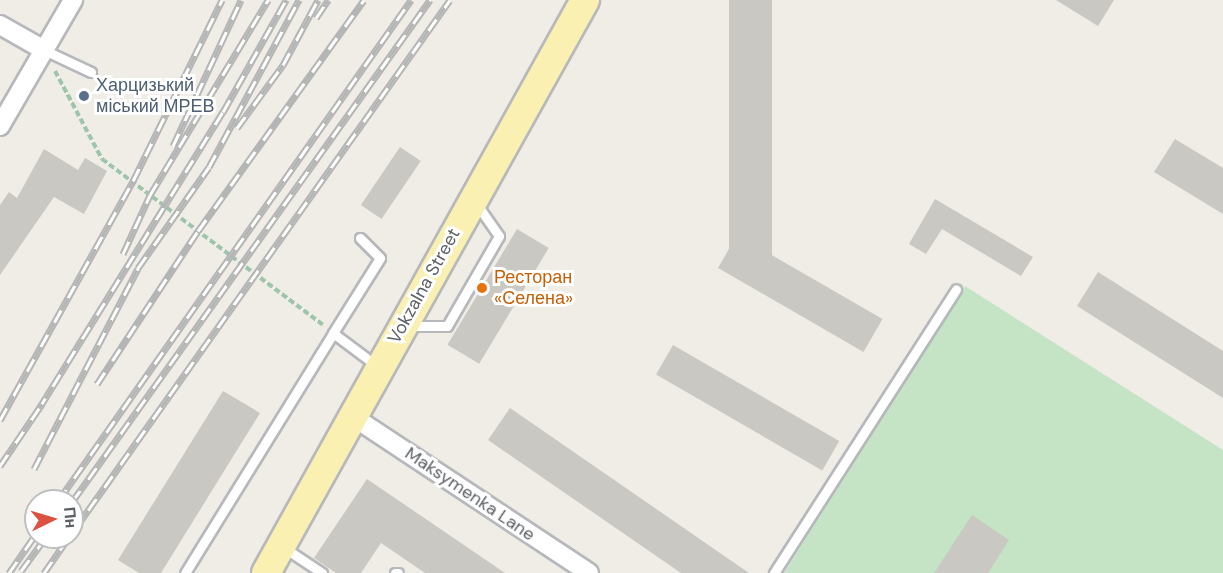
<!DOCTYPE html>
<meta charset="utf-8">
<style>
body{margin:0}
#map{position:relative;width:1223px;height:573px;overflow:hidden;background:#efede6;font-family:"DM Sans",sans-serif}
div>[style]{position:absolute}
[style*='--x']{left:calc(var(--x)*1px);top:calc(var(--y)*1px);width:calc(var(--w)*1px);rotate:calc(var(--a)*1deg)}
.green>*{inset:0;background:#c5e4c6}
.building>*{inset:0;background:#cac8c2;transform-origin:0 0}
.path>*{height:4px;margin-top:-2px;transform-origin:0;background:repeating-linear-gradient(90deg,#9ec5ab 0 6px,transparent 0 9px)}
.roads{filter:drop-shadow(2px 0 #b6b8bb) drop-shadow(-2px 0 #b6b8bb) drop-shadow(0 2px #b6b8bb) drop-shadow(0 -2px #b6b8bb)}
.lane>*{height:9px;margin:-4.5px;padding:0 4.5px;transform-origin:4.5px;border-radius:4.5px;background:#fff}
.street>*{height:18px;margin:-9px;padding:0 9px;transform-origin:9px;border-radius:9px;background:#fff}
.primary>*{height:28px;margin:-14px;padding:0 14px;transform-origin:14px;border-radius:14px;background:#f9f0b1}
.rail>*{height:7px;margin-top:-3.5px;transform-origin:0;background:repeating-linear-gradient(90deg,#fff 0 14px,#b4b5b5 0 28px);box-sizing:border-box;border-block:2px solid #b4b5b5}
.dots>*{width:16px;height:16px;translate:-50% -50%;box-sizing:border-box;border:3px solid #fff;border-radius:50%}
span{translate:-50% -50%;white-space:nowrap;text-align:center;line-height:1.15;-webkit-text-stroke:6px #fff;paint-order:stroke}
.service-label{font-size:18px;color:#4e5e75}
.left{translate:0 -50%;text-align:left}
.food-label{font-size:18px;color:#c56008}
.street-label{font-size:18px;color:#5d6165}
.north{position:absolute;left:24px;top:489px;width:60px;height:60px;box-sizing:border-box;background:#fff;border:2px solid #bec0c1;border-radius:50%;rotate:85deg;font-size:16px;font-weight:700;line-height:24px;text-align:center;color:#5d6165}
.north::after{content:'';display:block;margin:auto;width:21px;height:27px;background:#dc513f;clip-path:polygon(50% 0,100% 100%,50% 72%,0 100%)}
</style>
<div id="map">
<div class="green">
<i style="clip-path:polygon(965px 286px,1223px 450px,1223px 573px,784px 573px)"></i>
</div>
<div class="building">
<i style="left:729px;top:0;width:43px;height:255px"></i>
<i style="clip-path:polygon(1056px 0,1114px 0,1098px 26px)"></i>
<i style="clip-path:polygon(1175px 139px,1223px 168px,1223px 214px,1154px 172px)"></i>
<i style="left:400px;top:147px;width:25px;height:70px;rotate:34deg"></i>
<i style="clip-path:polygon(44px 149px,78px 170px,85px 158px,107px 171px,84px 214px,54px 197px,0 275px,0 205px,9px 192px,17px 198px)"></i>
<i style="clip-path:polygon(935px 199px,1033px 257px,1021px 276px,942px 229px,926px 254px,909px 244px)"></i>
<i style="left:517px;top:229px;width:37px;height:135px;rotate:31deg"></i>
<i style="left:737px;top:235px;width:168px;height:38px;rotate:30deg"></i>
<i style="clip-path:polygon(1098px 272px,1223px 351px,1223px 398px,1077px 306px)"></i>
<i style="left:673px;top:345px;width:192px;height:34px;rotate:30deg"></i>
<i style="clip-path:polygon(223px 391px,260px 413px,161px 573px,139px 573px,118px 560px)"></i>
<i style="clip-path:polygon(510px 408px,749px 573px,681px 573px,488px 440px)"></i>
<i style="clip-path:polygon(367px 479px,505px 573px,425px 573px,381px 543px,361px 573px,336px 573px,314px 558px)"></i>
<i style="clip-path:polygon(972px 515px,1009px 540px,988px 573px,934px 573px)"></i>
</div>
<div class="path">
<i style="--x:55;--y:71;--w:100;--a:61.9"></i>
<i style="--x:102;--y:159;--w:276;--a:36.9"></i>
</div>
<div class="roads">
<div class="lane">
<i style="--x:44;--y:50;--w:52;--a:25.1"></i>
<i style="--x:360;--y:238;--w:28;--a:45"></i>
<i style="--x:380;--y:258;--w:89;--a:122.1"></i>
<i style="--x:333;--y:333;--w:55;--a:36.9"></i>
<i style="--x:408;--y:326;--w:39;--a:0"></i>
<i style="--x:447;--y:326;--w:104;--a:-60"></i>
<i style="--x:499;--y:236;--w:39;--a:-125"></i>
<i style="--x:283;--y:547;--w:47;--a:33.7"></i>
<i style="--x:185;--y:573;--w:282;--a:-58.3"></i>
<i style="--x:395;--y:573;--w:3;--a:0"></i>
<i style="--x:774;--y:573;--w:337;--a:-57.3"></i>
</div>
<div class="street">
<i style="--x:0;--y:25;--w:51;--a:29.6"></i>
<i style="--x:0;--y:126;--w:146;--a:-59.9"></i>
<i style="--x:352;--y:416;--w:284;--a:33.5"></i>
</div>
<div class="primary">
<i style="--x:266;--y:573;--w:656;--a:-60.89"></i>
</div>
</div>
<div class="rail">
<i style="--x:316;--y:18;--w:22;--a:-56"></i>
<i style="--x:237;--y:128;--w:78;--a:-53.9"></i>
<i style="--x:283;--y:65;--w:74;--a:-61.7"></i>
<i style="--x:173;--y:146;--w:161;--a:-65"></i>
<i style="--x:123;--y:254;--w:65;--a:-65.4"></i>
<i style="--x:150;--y:195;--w:228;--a:-58.8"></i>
<i style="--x:97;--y:384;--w:183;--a:-56.6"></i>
<i style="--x:198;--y:231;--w:284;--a:-54.3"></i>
<i style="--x:38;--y:410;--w:351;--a:-58.2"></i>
<i style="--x:223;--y:112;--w:129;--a:-60.6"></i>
<i style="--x:0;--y:420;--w:274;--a:-60.9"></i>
<i style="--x:133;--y:181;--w:202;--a:-63.8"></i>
<i style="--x:0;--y:466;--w:75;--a:-55.9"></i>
<i style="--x:34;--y:469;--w:226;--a:-62.6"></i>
<i style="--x:138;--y:268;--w:123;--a:-54.9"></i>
<i style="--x:209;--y:167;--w:190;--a:-61.7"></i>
<i style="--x:58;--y:501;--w:613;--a:-54.83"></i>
<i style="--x:72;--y:502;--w:617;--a:-54.51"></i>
<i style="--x:72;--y:533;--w:653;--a:-54.66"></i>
<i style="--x:21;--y:571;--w:42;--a:-53.7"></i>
<i style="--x:9;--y:573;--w:47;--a:-55.3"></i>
<i style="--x:44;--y:573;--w:44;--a:-55.2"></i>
</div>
<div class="dots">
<i style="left:84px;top:96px;background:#5c6f8a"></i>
<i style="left:482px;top:288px;background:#e8710a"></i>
</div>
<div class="service-label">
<span class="left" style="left:96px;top:96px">Харцизький<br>міський МРЕВ</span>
</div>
<div class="food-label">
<span class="left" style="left:494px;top:288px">Ресторан<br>«Селена»</span>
</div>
<div class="street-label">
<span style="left:424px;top:286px;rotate:-61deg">Vokzalna Street</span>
<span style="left:470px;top:494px;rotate:34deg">Maksymenka Lane</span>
</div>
<div class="north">Пн</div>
</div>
